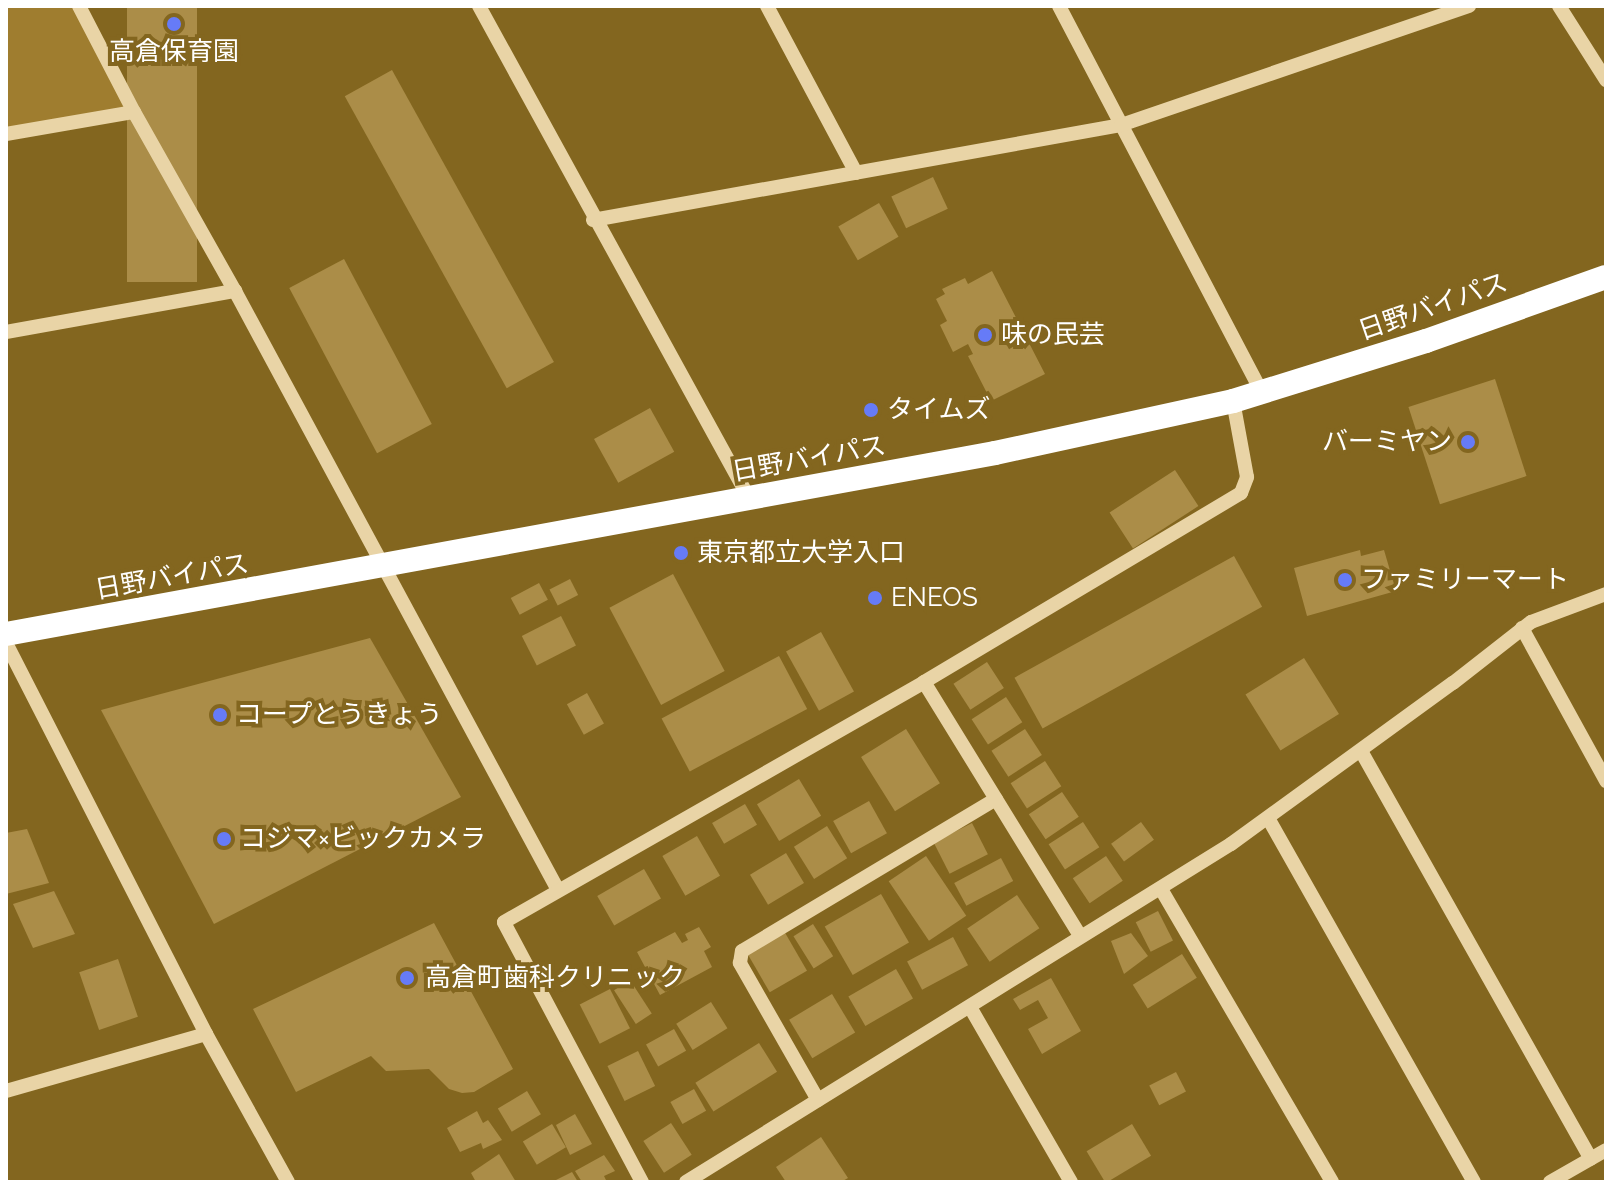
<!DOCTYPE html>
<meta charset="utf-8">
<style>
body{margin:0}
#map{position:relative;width:1612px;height:1188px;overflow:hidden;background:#83661f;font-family:Raleway,"Noto Sans JP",sans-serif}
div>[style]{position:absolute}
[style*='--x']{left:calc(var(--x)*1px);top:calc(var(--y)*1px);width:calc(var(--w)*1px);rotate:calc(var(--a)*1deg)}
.green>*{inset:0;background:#9f7d2f}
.building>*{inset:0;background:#ab8d48;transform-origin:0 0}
.minor>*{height:14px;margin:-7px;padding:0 7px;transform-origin:7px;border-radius:7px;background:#e9d4a6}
.highway>*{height:24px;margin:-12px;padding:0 12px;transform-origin:12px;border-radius:12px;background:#fff}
.dots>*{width:22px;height:22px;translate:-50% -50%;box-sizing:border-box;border:4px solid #83661f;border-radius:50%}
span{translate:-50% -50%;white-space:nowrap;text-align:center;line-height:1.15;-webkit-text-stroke:8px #83661f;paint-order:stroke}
.poi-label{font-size:26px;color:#fff}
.left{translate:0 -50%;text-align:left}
.right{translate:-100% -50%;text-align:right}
.street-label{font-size:26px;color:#fff}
.frame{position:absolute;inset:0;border:8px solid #fff;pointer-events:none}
</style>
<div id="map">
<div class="green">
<i style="clip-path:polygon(6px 6px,79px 6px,134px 112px,6px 134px)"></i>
</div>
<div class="building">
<i style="left:127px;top:6px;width:70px;height:276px"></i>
<i style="left:392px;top:70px;width:334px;height:54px;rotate:61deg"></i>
<i style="left:933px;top:177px;width:35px;height:46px;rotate:65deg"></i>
<i style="left:879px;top:203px;width:39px;height:47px;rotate:60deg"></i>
<i style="left:344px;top:259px;width:187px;height:62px;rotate:62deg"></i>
<i style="clip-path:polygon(992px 271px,1045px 374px,991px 401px,968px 356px,973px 354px,968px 344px,953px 352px,940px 325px,947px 321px,936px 299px,945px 294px,942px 289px,965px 278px,968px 284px)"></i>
<i style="left:1495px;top:379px;width:102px;height:91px;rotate:72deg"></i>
<i style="left:650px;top:408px;width:50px;height:64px;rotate:61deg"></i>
<i style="left:1175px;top:470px;width:43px;height:78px;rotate:57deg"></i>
<i style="clip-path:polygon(1360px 550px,1361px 556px,1384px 550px,1396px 591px,1307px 616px,1294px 568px)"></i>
<i style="left:1234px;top:556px;width:58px;height:251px;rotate:61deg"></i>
<i style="left:673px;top:574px;width:110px;height:72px;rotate:62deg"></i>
<i style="left:570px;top:579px;width:18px;height:23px;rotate:63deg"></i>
<i style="left:539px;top:583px;width:19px;height:32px;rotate:62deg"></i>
<i style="left:561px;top:616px;width:33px;height:44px;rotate:63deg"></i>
<i style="left:821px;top:632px;width:68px;height:40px;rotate:61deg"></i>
<i style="clip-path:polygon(370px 638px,461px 797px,214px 924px,101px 710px)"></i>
<i style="left:779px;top:656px;width:60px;height:133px;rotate:62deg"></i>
<i style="left:1304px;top:658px;width:66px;height:69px;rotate:58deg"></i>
<i style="left:987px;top:662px;width:31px;height:40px;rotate:57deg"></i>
<i style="left:587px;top:693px;width:35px;height:23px;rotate:61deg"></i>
<i style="left:1006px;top:697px;width:30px;height:41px;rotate:57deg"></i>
<i style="left:906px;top:729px;width:64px;height:53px;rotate:58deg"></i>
<i style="left:1025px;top:729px;width:31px;height:40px;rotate:57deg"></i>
<i style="left:1045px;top:761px;width:30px;height:41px;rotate:57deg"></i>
<i style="left:799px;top:779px;width:43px;height:49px;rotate:59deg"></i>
<i style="left:1062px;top:792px;width:30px;height:40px;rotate:56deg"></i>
<i style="left:869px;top:801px;width:37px;height:41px;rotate:61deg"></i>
<i style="left:745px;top:804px;width:24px;height:38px;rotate:60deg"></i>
<i style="left:1083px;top:822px;width:30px;height:41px;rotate:57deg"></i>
<i style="left:1141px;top:822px;width:22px;height:37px;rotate:54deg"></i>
<i style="left:972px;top:823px;width:35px;height:43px;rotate:63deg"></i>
<i style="left:827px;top:826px;width:38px;height:39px;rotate:58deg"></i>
<i style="clip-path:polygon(27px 829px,49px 883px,6px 894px,6px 833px)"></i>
<i style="left:697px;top:836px;width:46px;height:40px;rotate:60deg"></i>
<i style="left:786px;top:853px;width:35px;height:42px;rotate:59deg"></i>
<i style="left:926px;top:856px;width:72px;height:45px;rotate:56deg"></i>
<i style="left:1106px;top:856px;width:30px;height:40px;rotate:56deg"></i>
<i style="left:1001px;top:858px;width:26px;height:53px;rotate:62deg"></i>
<i style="left:644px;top:869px;width:34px;height:54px;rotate:60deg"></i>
<i style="clip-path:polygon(54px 891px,75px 934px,33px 948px,13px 904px)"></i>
<i style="left:881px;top:894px;width:56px;height:65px;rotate:60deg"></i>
<i style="left:1017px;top:895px;width:40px;height:60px;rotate:56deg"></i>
<i style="left:1158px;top:911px;width:33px;height:25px;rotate:63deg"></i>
<i style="clip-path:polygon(434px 923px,513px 1069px,474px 1092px,462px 1093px,449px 1089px,429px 1069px,386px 1071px,371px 1056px,296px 1092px,253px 1009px)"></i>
<i style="left:813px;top:924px;width:38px;height:23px;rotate:58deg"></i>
<i style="clip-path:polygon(699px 927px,711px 947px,704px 951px,712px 967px,660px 995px,637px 952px,675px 932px,682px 943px,688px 940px,685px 934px)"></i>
<i style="left:784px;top:931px;width:46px;height:43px;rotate:60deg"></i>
<i style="clip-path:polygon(1131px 933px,1148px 956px,1124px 974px,1111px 941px)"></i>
<i style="left:953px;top:937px;width:32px;height:52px;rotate:62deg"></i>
<i style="left:1182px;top:954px;width:28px;height:58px;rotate:58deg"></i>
<i style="left:118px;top:959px;width:61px;height:41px;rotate:71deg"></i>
<i style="left:896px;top:969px;width:34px;height:55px;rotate:60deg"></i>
<i style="clip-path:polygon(1051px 978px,1081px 1031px,1042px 1054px,1028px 1029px,1048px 1018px,1038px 1000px,1020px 1010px,1013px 999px)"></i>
<i style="left:630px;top:980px;width:40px;height:19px;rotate:57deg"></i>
<i style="left:610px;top:989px;width:44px;height:34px;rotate:63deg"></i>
<i style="left:832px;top:994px;width:45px;height:50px;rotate:59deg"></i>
<i style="left:711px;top:1002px;width:31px;height:41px;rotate:58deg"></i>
<i style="left:674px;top:1029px;width:25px;height:32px;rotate:61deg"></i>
<i style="left:759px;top:1043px;width:34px;height:75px;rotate:58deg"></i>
<i style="left:638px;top:1051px;width:39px;height:34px;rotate:64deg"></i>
<i style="left:1176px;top:1072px;width:22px;height:30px;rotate:63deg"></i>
<i style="left:694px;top:1089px;width:25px;height:27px;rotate:61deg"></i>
<i style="left:527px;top:1091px;width:27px;height:34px;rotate:59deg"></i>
<i style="clip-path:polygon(477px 1111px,483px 1123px,488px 1120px,502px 1140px,483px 1149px,481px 1143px,460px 1152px,447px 1128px)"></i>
<i style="clip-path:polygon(575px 1114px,592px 1144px,570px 1155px,556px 1125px)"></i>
<i style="left:671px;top:1123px;width:38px;height:33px;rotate:57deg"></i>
<i style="left:552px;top:1124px;width:27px;height:34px;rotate:59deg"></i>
<i style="left:1132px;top:1124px;width:37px;height:53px;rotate:59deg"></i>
<i style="clip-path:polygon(821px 1137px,848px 1178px,841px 1182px,786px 1182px,776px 1167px)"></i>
<i style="clip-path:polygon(499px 1154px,516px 1182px,476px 1182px,471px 1173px)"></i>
<i style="clip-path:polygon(604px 1155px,615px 1171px,604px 1176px,607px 1182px,582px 1182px,575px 1171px)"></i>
<i style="clip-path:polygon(572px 1172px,578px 1182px,552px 1182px)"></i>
</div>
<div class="minor">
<i style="--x:79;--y:6;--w:119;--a:62.6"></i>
<i style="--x:134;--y:112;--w:206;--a:60.6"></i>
<i style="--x:235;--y:291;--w:681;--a:61.67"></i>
<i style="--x:479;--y:6;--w:561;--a:61.24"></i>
<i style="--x:767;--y:6;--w:189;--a:61.9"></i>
<i style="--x:1059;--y:6;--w:437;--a:62.3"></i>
<i style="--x:1559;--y:6;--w:88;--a:57.6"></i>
<i style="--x:6;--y:134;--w:130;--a:-9.8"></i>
<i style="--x:593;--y:220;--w:536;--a:-10.2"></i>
<i style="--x:1121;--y:125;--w:368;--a:-18.9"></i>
<i style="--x:6;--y:332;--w:233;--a:-10.2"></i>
<i style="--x:1522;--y:628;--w:175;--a:61.2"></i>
<i style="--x:6;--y:643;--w:439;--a:62.9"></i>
<i style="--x:206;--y:1034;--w:169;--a:61"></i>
<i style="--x:924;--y:682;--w:298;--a:58.4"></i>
<i style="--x:1361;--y:751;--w:468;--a:60.6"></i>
<i style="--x:1268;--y:818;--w:418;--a:60.5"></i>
<i style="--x:1161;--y:889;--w:339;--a:59.7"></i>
<i style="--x:970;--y:1007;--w:202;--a:60"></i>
<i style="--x:6;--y:1091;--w:208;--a:-15.9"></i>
<i style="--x:818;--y:1100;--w:158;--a:-119.7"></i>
<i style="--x:740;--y:963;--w:12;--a:-81"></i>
<i style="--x:742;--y:951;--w:296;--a:-30.9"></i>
<i style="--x:642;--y:1182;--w:294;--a:-118"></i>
<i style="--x:504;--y:922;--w:484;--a:-29.7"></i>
<i style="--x:924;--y:682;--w:369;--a:-30.8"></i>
<i style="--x:1241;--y:493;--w:17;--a:-69"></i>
<i style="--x:1247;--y:477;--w:77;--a:-100.4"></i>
<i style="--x:686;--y:1182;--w:641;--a:-31.81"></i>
<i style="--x:1231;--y:844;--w:274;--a:-36"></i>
<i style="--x:1453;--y:683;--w:99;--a:-38"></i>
<i style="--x:1531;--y:622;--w:80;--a:-20.5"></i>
<i style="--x:1550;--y:1182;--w:64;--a:-29.7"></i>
</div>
<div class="highway">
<i style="--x:6;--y:634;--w:1005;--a:-10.37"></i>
<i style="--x:995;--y:453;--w:244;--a:-12.3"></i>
<i style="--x:1233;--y:401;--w:202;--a:-17.3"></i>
<i style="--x:1426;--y:341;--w:191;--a:-19.6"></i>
</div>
<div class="dots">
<i style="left:174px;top:24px;background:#667bf7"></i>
<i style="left:985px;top:335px;background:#667bf7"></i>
<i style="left:871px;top:410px;background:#667bf7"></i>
<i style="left:1468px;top:442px;background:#667bf7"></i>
<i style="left:681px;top:553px;background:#667bf7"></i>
<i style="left:1345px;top:580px;background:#667bf7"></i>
<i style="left:875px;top:598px;background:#667bf7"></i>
<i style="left:220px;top:715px;background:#667bf7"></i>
<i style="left:224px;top:839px;background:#667bf7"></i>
<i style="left:407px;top:978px;background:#667bf7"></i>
</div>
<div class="poi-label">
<span style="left:174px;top:52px">高倉保育園</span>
<span class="left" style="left:1001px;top:335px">味の民芸</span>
<span class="left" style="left:887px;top:410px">タイムズ</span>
<span class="right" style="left:1452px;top:442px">バーミヤン</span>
<span class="left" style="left:697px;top:553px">東京都立大学入口</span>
<span class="left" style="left:1361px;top:580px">ファミリーマート</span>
<span class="left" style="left:891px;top:598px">ENEOS</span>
<span class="left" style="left:236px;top:715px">コープとうきょう</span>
<span class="left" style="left:240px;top:839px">コジマ×ビックカメラ</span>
<span class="left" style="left:425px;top:978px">高倉町歯科クリニック</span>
</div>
<div class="street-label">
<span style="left:1433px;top:307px;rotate:-19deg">日野バイパス</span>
<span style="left:809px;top:459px;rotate:-10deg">日野バイパス</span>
<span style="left:172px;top:577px;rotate:-10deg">日野バイパス</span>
</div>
<div class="frame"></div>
</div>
